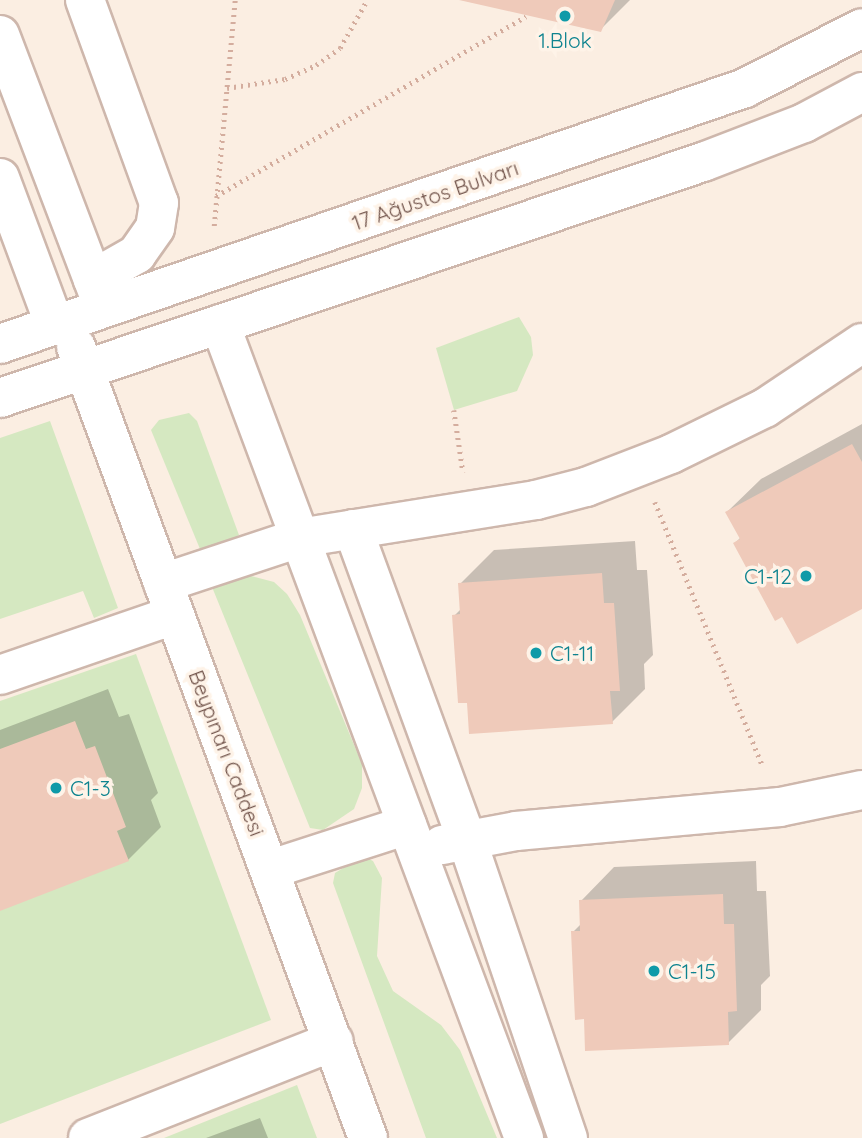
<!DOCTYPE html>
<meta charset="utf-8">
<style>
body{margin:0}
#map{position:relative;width:862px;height:1138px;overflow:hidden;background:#fbeee2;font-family:Quicksand,sans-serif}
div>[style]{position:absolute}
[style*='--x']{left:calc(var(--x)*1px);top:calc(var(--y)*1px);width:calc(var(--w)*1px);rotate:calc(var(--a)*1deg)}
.green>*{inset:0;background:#d5e8c1}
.shadow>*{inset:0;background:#0003}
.building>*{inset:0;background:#efcaba}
.path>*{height:4.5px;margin-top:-2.25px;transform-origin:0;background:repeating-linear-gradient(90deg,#d4ad9e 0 2px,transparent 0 7px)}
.roads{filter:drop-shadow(2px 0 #ceb7ac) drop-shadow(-2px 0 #ceb7ac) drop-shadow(0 2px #ceb7ac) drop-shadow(0 -2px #ceb7ac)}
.street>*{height:38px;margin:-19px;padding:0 19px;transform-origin:19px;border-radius:19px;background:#fff}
.secondary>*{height:38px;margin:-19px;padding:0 19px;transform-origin:19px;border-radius:19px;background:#fff}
.dots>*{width:19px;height:19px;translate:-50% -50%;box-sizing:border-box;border:4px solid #fef3e8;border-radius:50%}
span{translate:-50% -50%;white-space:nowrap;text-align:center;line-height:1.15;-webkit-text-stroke:7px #fef3e8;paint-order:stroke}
.culture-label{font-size:21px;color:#0d838f}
.right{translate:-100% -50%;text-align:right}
.left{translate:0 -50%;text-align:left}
.street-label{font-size:21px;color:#71534a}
</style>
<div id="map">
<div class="green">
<i style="clip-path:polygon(519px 317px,531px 337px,533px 355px,517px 391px,454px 410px,436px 348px)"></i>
<i style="clip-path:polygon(189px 413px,197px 421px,239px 535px,212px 552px,200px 549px,151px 430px,159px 420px)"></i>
<i style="clip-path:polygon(50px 421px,118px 608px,94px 618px,83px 591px,0 619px,0 438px)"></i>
<i style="clip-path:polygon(243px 574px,274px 582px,287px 594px,300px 615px,362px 764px,362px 788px,354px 809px,323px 830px,310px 828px,212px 587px)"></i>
<i style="clip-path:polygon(136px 654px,271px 1020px,0 1124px,0 701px)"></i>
<i style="clip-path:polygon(363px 856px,373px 861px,382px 878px,377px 956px,393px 991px,441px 1025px,460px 1050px,497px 1138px,426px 1138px,333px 883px,335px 873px)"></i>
<i style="clip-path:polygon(297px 1085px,317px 1138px,164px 1138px)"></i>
</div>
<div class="shadow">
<i style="clip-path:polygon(462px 0,630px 0,600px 30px)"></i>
<i style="clip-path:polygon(862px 424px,862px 607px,783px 614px,735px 543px,741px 537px,727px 512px,761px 479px)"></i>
<i style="clip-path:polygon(635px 541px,637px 570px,647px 570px,653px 655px,644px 664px,645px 689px,612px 722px,468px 701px,454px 616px,462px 608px,460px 584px,494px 550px)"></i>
<i style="clip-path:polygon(108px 689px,119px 717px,129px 714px,158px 793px,151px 800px,161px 827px,128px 860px,0 909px,0 730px)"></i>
<i style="clip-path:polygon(756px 861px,757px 891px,766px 891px,770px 976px,761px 985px,761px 1010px,728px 1043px,585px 1018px,573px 932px,581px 924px,581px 901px,614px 867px)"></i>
<i style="clip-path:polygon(260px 1118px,268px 1138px,206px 1138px)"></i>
</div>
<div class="building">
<i style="clip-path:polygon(459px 0,615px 0,601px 32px)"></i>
<i style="clip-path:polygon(852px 444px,862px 462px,862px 609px,797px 644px,782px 617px,775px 621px,733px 543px,740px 539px,725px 512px)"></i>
<i style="clip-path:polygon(602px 573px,604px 603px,614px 603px,620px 691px,610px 691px,613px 724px,469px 734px,467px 703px,458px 703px,452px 615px,460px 614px,458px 583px)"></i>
<i style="clip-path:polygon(75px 721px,86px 749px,95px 746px,126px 827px,117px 831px,129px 861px,0 911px,0 749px)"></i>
<i style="clip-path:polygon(723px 894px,724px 924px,734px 924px,737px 1011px,728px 1012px,729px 1045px,585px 1051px,584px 1019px,575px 1020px,571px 931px,580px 931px,579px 900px)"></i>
</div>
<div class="path">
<i style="--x:227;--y:88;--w:59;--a:-8.8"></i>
<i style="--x:285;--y:79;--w:34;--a:-24"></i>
<i style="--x:316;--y:65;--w:29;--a:-35"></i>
<i style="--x:340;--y:48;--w:55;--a:-60.6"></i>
<i style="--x:216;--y:196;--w:358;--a:-30.1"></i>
<i style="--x:214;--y:226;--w:227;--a:-84.7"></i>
<i style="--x:454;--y:410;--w:63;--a:81.7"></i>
<i style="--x:655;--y:502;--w:285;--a:67.8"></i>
</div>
<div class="roads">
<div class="street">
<i style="--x:85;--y:0;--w:216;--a:70"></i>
<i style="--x:159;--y:203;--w:25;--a:99"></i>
<i style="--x:155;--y:228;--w:32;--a:125"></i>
<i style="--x:137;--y:254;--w:51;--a:150.4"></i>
<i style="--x:0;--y:35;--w:287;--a:69.2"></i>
<i style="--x:0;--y:178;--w:158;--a:69.6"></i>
<i style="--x:220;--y:324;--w:869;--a:69.52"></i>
<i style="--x:353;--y:529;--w:331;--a:69.9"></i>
<i style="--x:467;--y:840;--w:315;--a:71.3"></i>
<i style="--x:163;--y:583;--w:143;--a:-18.3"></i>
<i style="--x:299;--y:538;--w:240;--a:-9.1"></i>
<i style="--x:536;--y:500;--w:52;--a:-14.6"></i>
<i style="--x:586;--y:487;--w:91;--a:-21.2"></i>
<i style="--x:671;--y:454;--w:105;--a:-26.1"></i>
<i style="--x:765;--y:408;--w:117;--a:-33.8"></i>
<i style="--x:0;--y:675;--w:184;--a:-19"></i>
<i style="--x:442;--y:845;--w:75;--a:-10.7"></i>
<i style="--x:516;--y:831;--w:265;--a:-5.2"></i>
<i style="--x:780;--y:807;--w:84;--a:-11.7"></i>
<i style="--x:271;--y:869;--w:143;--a:-17.9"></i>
<i style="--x:88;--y:1138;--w:264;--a:-21.5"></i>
</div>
<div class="secondary">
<i style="--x:0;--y:344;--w:788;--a:-18.96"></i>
<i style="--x:745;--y:88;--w:131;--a:-27.1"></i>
<i style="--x:76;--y:347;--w:843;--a:69.74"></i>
<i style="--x:0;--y:398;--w:742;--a:-18.56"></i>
<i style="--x:703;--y:162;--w:108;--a:-21.1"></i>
<i style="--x:804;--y:123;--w:66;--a:-28.1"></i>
</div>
</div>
<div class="dots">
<i style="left:565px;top:16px;background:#0f9aa8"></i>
<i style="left:806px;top:576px;background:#0f9aa8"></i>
<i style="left:536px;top:653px;background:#0f9aa8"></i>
<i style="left:56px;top:788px;background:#0f9aa8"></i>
<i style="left:654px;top:971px;background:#0f9aa8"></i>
</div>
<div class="culture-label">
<span style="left:565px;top:40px">1.Blok</span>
<span class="right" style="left:792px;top:576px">C1-12</span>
<span class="left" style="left:550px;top:653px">C1-11</span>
<span class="left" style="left:70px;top:788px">C1-3</span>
<span class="left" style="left:668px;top:971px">C1-15</span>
</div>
<div class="street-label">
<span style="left:435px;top:195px;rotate:-19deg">17 Ağustos Bulvarı</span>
<span style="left:227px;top:753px;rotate:69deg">Beypınarı Caddesi</span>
</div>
</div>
